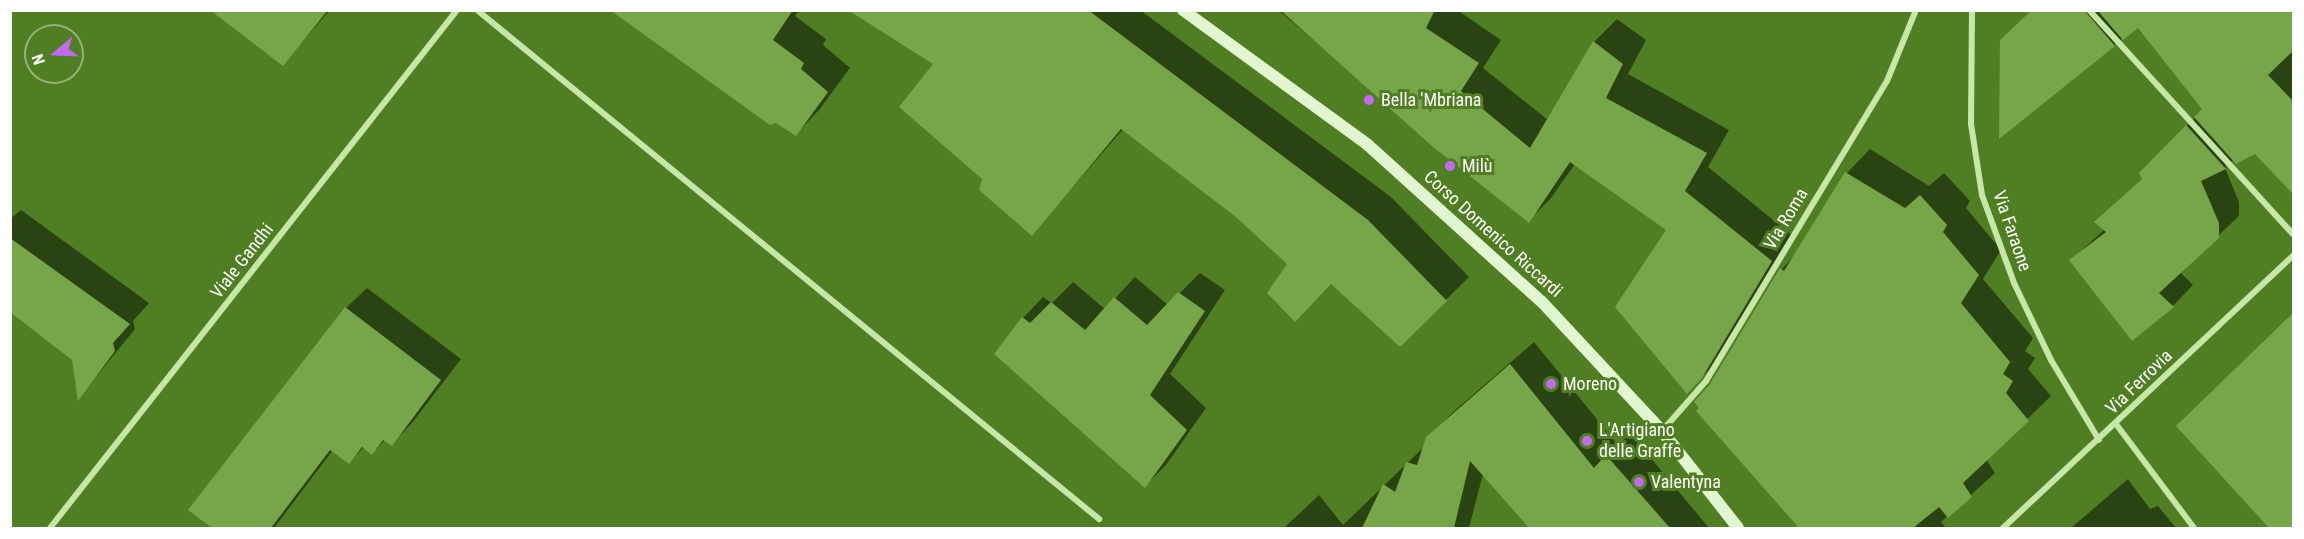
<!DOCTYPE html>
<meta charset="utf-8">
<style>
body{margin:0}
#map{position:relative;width:2304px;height:539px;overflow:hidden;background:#507f23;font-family:"Roboto Condensed",sans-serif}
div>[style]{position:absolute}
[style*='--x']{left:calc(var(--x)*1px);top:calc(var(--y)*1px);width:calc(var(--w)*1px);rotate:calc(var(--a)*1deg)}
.shadow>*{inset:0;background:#0007}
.building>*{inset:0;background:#76a647}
.minor>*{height:6px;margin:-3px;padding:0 3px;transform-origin:3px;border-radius:3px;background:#c7e7a8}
.secondary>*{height:12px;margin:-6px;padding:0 6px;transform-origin:6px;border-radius:6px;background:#e3f6d2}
.dots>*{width:16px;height:16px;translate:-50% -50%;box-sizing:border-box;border:3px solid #507f23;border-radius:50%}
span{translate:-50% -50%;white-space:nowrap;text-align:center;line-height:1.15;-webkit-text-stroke:6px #507f23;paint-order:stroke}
.poi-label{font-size:18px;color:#fff}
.left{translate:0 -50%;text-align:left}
.street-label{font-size:18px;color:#fff}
.frame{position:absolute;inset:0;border:12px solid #fff;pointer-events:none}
.north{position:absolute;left:24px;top:24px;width:60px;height:60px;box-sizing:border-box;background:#507f23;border:2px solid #96b27b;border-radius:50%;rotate:251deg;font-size:16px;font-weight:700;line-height:24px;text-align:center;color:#fff}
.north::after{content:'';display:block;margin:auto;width:21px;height:27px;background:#c46af2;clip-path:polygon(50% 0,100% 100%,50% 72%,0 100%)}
</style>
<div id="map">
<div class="shadow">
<i style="clip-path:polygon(212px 10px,330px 10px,283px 64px)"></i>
<i style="clip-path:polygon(613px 10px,799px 10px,795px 16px,826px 39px,823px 45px,850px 68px,819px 110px,796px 134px)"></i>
<i style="clip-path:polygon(851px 10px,1140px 10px,1391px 197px,1469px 277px,1400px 345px,1331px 283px,1289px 263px,1237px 216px,1124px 128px,1032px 234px,984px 178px,935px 64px)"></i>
<i style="clip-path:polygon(1278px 10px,1457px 10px,1501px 40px,1483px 68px,1548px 120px,1594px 42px,1617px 19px,1646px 40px,1628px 74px,1729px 130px,1708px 167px,1794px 237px,1710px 369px,1687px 392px,1668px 229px,1575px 164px,1551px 198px,1528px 221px)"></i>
<i style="clip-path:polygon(2032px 10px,2294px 10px,2294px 193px,2255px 152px,2234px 159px,2225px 168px,2239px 202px,2239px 216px,2180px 272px,2193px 285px,2173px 306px,2071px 260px,2105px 229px,2117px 202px,2143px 178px,2140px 173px,2204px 109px,2138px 26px,2114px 45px)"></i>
<i style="clip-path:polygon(1870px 149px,1929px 186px,1944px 173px,1970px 201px,1966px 208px,2001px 250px,1983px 279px,2033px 338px,2025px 351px,2035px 358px,2028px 369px,2051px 396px,1986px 459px,1995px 473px,1941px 522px,1946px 528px,1801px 528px,1765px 488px,1712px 385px,1782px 269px,1797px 253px,1847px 173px)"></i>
<i style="clip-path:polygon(21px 210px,149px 303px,133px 321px,135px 329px,79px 398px,73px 359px,10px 310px,10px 219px)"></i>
<i style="clip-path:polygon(1200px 273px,1225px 290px,1170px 374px,1206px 408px,1166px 465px,1145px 486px,1023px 318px,1043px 297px,1052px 303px,1073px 282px,1105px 309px,1135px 277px,1168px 305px)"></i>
<i style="clip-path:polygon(367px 288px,461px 359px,412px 423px,392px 444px,385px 440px,372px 453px,364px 447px,349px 462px,333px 450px,274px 528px,214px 528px,190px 510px,346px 308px)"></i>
<i style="clip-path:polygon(1534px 342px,1618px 445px,1630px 433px,1709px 528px,1531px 528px,1483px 474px,1469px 528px,1284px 528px,1319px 495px,1343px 525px,1425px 446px,1428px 437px,1452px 413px)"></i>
<i style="clip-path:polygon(2128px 479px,2150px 509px,2158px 506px,2176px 528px,2071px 528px)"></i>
</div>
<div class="building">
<i style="clip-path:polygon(210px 10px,328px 10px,283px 66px)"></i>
<i style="clip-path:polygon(610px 10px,793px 10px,773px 40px,804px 63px,801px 69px,828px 92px,796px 136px,776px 123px,770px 125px)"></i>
<i style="clip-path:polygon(848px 10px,1088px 10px,1368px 220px,1447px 301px,1400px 347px,1331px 284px,1295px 322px,1267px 293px,1287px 264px,1236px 217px,1121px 129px,1032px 236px,979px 190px,982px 179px,899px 107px,933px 64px)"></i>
<i style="clip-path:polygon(1280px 10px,1435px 10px,1426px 28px,1479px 63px,1461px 91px,1530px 148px,1593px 41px,1623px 64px,1606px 98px,1707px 153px,1685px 191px,1772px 261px,1702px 378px,1687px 394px,1615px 307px,1666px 230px,1570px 162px,1529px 223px,1432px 146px)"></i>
<i style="clip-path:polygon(2032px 10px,2084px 10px,2115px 46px,1999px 139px,2000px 40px)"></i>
<i style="clip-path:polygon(2097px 10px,2294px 10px,2294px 50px,2268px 75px,2294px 102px,2294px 195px,2255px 154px,2236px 164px,2194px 117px,2202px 109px,2138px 28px,2123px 40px)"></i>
<i style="clip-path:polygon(2186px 125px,2226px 169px,2201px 181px,2219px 223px,2219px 238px,2159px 293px,2174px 307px,2132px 341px,2069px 260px,2106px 232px,2094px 222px,2142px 179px,2139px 173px)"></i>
<i style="clip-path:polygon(1845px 172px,1905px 208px,1920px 195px,1947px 225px,1943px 232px,1979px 275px,1961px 303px,2010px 362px,2003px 374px,2013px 381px,2006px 393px,2029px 421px,1963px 483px,1972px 497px,1948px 518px,1939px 507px,1913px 528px,1799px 528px,1696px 411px,1699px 408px,1694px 402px,1710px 384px,1780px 268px,1784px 271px)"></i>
<i style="clip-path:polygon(10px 238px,130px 324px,113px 343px,115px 351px,78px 401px,72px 360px,10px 312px)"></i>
<i style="clip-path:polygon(1178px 292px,1205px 311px,1150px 395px,1187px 430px,1145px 488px,994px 354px,1022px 317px,1030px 323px,1051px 302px,1085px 330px,1114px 297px,1147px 325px)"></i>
<i style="clip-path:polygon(345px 307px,441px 380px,392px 446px,383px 440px,372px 455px,362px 447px,349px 464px,330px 450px,271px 528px,212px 528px,188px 510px)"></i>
<i style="clip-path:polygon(2294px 312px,2294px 528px,2269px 528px,2176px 426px)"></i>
<i style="clip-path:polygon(1510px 364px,1594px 468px,1606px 455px,1670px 528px,1529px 528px,1470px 461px,1454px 528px,1362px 528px,1383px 484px,1395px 492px,1406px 462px,1417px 465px,1426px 437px)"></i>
</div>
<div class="minor">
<i style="--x:477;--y:10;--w:804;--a:39.29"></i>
<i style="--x:1972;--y:10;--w:114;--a:90.5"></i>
<i style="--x:1971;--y:124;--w:72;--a:81.2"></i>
<i style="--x:1982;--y:195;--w:94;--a:70"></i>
<i style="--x:2014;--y:283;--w:85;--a:64.3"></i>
<i style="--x:2051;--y:360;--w:93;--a:59"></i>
<i style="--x:2089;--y:10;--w:304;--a:47.7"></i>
<i style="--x:2116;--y:424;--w:130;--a:53.1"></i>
<i style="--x:1662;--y:431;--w:67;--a:-48.7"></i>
<i style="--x:1706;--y:381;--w:350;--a:-58.9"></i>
<i style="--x:1887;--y:81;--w:77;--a:-67.8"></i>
<i style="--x:50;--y:528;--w:659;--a:-51.84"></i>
<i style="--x:2003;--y:528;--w:399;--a:-43.2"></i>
</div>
<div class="secondary">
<i style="--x:1183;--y:10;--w:229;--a:36.1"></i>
<i style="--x:1368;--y:145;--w:234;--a:42.1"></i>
<i style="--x:1542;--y:302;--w:176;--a:47.1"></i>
<i style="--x:1662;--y:431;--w:123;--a:51.9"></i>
</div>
<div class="dots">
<i style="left:1369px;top:100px;background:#c46af2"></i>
<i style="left:1450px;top:166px;background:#c46af2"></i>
<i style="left:1551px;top:384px;background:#c46af2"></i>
<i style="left:1587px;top:441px;background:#c46af2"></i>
<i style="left:1639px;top:482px;background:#c46af2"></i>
</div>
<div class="poi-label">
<span class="left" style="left:1381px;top:100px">Bella 'Mbriana</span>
<span class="left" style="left:1462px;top:166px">Milù</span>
<span class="left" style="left:1563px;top:384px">Moreno</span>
<span class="left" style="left:1599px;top:441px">L'Artigiano<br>delle Graffe</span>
<span class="left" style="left:1651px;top:482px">Valentyna</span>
</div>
<div class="street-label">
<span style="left:1786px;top:219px;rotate:-59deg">Via Roma</span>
<span style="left:2012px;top:231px;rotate:71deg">Via Faraone</span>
<span style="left:1493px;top:234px;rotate:42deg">Corso Domenico Riccardi</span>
<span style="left:242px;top:261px;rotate:-52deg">Viale Gandhi</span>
<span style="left:2139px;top:382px;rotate:-44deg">Via Ferrovia</span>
</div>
<div class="frame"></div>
<div class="north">N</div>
</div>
